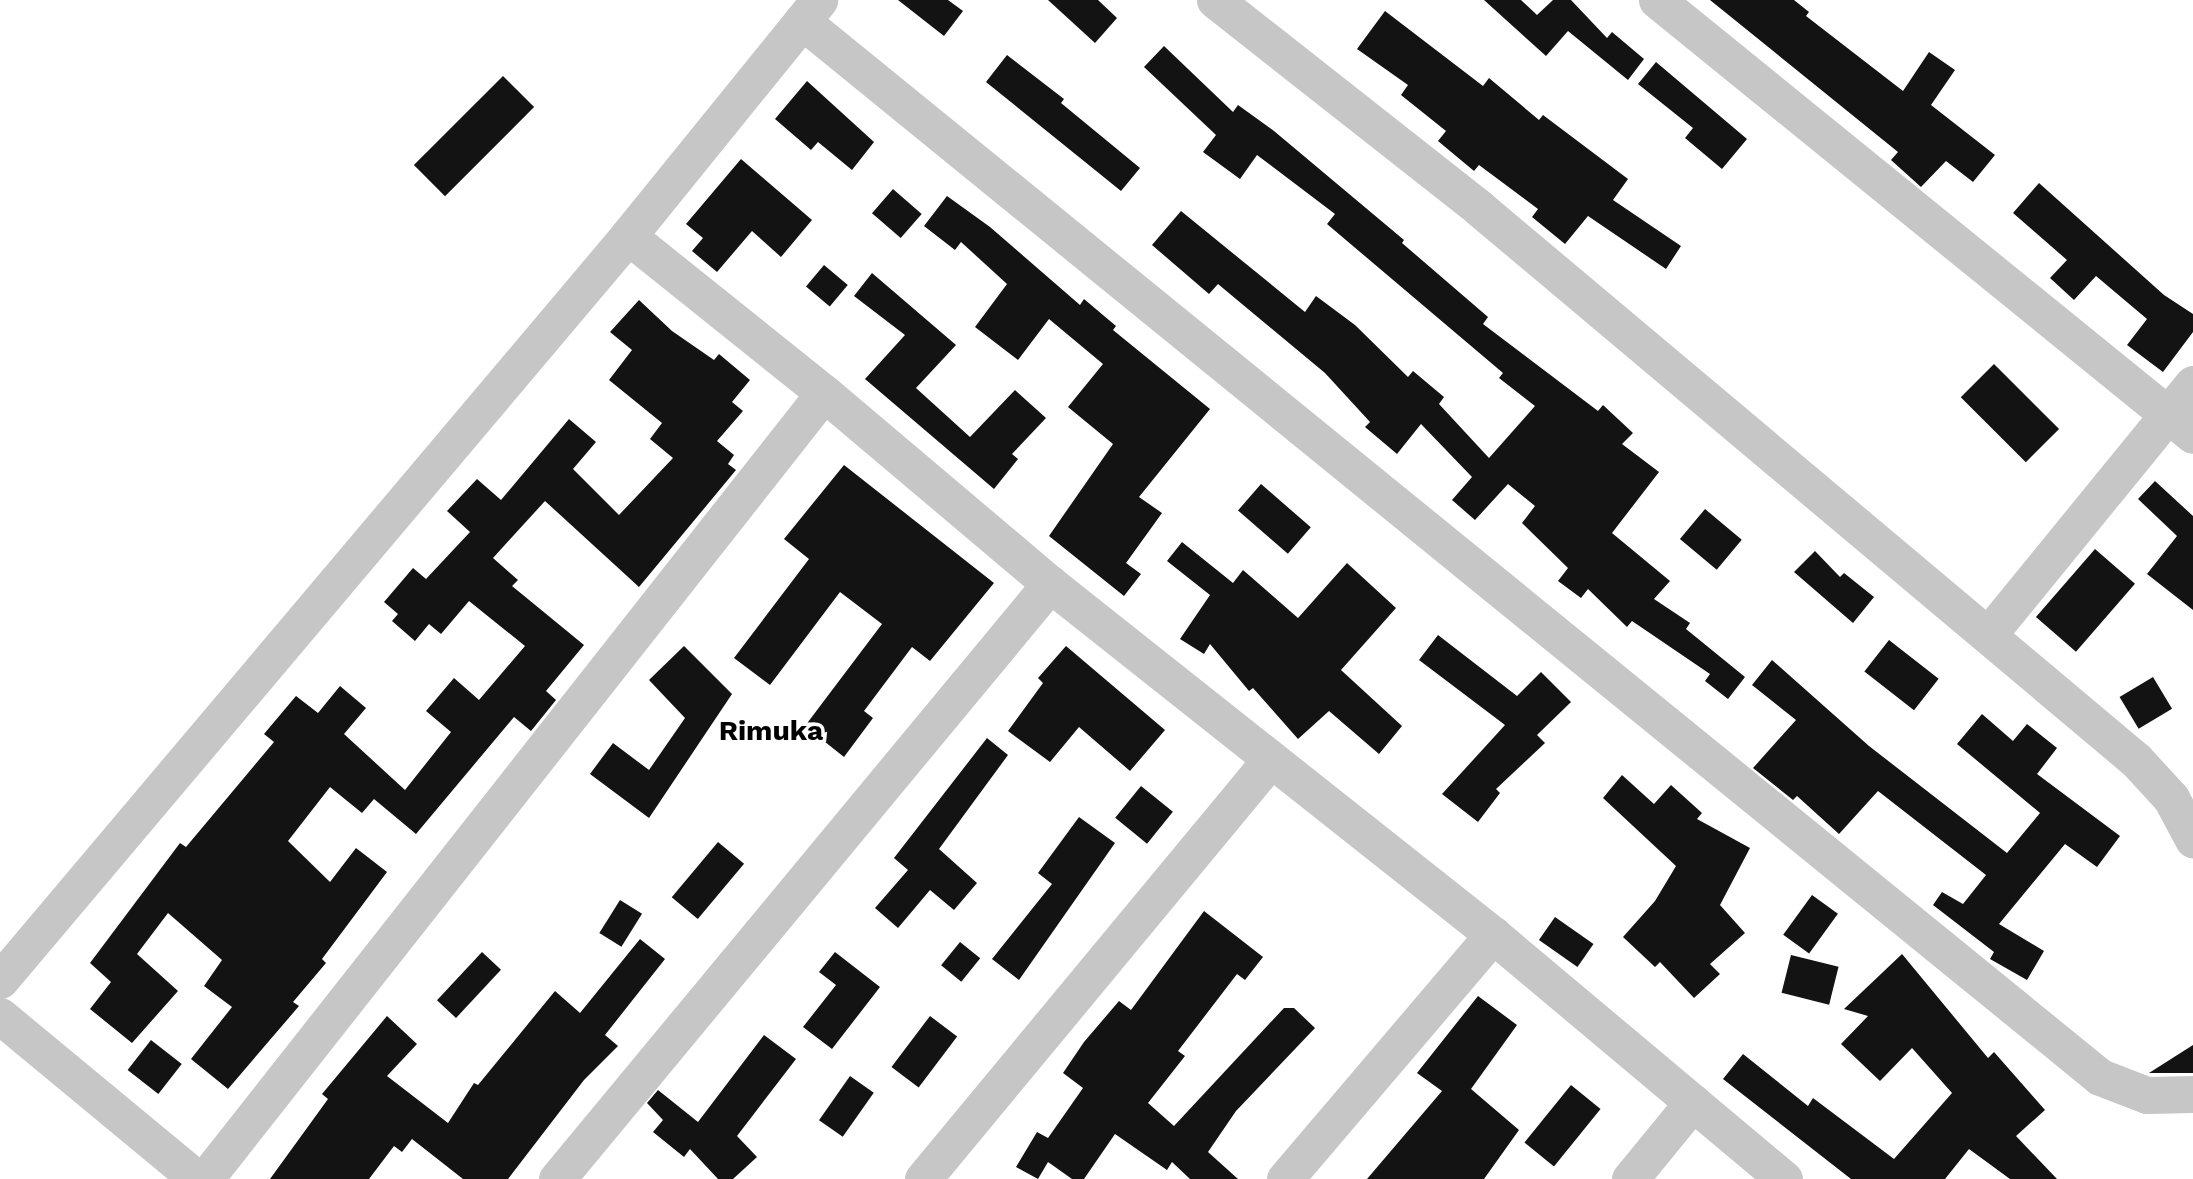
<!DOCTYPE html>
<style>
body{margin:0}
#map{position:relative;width:2193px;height:1179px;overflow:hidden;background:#fff;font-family:"Work Sans",sans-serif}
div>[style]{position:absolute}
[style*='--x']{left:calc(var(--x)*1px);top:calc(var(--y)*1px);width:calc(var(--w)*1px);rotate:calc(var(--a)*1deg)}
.building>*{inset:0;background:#131313;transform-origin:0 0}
.minor>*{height:37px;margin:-18.5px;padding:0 18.5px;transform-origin:18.5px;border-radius:18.5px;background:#c6c6c6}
span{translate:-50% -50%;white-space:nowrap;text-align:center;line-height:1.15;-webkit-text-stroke:7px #fff;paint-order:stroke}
.district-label{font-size:28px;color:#000;font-weight:700}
</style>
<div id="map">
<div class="building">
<i style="clip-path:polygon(898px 0,948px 0,963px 11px,944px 36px)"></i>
<i style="clip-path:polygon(1048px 0,1098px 0,1117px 18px,1095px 43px)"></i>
<i style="clip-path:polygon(1484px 0,1521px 0,1537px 15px,1553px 0,1571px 0,1607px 38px,1612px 32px,1644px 59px,1628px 80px,1568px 31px,1546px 56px)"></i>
<i style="clip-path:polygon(1710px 0,1794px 0,1809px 12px,1806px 16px,1903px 91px,1929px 52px,1955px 70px,1931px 105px,1995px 155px,1973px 182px,1946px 161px,1921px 187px,1891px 160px,1898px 152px)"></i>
<i style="clip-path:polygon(1385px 11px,1483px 86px,1489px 78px,1539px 120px,1543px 115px,1628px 179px,1613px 200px,1681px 246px,1666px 269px,1588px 216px,1565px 244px,1532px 217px,1538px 209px,1479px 165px,1474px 171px,1438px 141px,1446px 131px,1401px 95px,1408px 85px,1357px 49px)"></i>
<i style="clip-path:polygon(1164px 46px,1233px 112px,1238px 105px,1274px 131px,1404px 240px,1402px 243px,1488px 317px,1483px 324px,1598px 411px,1603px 405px,1633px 433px,1622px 444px,1659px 472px,1612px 533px,1670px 581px,1654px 599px,1690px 623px,1686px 629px,1745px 677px,1728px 699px,1705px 681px,1710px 674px,1632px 621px,1627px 627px,1588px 589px,1581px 598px,1558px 581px,1568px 568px,1522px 523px,1535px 506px,1508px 484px,1475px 520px,1452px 500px,1472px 477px,1421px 424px,1397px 454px,1365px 427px,1370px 422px,1325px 373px,1218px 284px,1209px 294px,1152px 245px,1181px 211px,1305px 312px,1316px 296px,1355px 325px,1408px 377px,1413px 371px,1444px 397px,1439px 404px,1489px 458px,1535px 406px,1499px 378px,1503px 373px,1327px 224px,1335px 214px,1257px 155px,1240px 179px,1203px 152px,1216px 135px,1144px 67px)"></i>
<i style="clip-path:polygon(1007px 55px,1064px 99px,1061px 103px,1140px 168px,1121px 191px,986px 82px)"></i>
<i style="clip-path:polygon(1656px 62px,1747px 139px,1722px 169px,1685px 138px,1693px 128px,1638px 84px)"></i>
<i style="left:503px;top:76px;width:44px;height:126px;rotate:45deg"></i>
<i style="clip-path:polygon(807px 81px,874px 142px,852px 170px,818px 142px,811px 150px,775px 119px)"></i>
<i style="clip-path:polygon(741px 159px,812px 220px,781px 257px,752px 231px,717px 272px,692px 251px,703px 238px,686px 224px)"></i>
<i style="clip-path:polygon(2039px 183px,2164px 295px,2193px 314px,2193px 332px,2163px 372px,2127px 345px,2147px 319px,2096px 276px,2074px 300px,2050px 278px,2067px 260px,2013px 213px)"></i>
<i style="left:893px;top:189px;width:38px;height:32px;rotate:41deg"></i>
<i style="clip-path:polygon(947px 196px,990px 227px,1080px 305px,1084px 299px,1116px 326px,1113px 330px,1210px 409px,1139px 497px,1162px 513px,1126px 563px,1141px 574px,1124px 596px,1049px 536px,1113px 444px,1068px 407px,1103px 364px,1049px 319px,1018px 360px,975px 327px,1007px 284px,961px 242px,955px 250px,924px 226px)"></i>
<i style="left:824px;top:265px;width:31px;height:28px;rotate:40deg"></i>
<i style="clip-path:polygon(872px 273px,956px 345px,916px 388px,970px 437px,1015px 390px,1046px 418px,1012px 454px,1018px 459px,994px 489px,865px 379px,905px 335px,854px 296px)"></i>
<i style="clip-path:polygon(639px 300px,672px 331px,714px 360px,719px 354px,750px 380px,732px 402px,743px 411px,717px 441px,734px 455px,728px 464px,736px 470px,639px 587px,545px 501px,493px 558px,518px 580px,512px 586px,584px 645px,546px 691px,556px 700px,531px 731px,514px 717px,416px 834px,374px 799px,362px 813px,330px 787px,288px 841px,330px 882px,356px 848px,387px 872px,322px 959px,326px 963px,293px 1002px,299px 1006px,228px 1089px,191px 1059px,232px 1007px,204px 986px,222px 960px,168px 913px,137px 954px,178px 991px,132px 1043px,90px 1009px,111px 982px,90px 963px,180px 843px,186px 847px,274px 742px,264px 734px,296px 696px,318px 713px,340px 686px,366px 708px,344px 734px,405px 790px,451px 732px,426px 711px,454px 678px,479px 700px,525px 646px,469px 601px,441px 634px,429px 624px,415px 641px,392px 621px,398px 614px,384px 602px,413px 568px,426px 579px,470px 532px,447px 511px,477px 479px,501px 500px,569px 419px,596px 442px,573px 469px,619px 515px,673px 458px,650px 439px,662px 423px,609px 380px,632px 350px,610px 332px)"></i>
<i style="left:1994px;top:364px;width:92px;height:47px;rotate:45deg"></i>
<i style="clip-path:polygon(844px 465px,994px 583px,930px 661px,912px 647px,864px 711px,873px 718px,844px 757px,805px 726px,882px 624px,840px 592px,770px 685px,734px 658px,809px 559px,784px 539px)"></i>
<i style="clip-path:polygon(2155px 481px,2193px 516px,2193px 610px,2147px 574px,2177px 536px,2138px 499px)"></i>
<i style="left:1261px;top:484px;width:66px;height:35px;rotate:41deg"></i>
<i style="left:1705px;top:509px;width:48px;height:39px;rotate:40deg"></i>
<i style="clip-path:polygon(1182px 542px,1233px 583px,1243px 570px,1298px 618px,1347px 563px,1396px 608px,1341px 670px,1402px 726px,1379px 754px,1329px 711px,1298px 739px,1253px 688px,1249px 691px,1210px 644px,1204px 654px,1180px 639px,1210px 595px,1167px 561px)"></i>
<i style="left:2095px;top:549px;width:53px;height:90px;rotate:41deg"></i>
<i style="clip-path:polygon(1815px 551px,1840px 577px,1844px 573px,1874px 597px,1853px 623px,1794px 572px)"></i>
<i style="clip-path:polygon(1438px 635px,1517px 696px,1541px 672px,1571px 702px,1537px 735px,1545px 743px,1496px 789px,1500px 793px,1478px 822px,1442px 794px,1505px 725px,1419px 660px)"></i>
<i style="left:1889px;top:640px;width:63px;height:40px;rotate:38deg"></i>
<i style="clip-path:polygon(684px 646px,732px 694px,649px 818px,590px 774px,613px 743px,649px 770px,685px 718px,649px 680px)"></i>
<i style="clip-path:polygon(1066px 646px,1165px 730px,1130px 771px,1079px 727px,1050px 762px,1008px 731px,1043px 683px,1038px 678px)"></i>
<i style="clip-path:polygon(1772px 660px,1869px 746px,2007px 853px,2040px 813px,1957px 744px,1982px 714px,2013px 741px,2027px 724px,2057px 748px,2037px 774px,2120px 836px,2097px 867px,2065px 844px,1999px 924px,2044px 951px,2027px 980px,1990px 959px,1994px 952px,1933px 905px,1942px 892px,1963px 904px,1986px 875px,1878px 791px,1839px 834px,1797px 796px,1793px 800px,1753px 768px,1796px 720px,1752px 685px)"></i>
<i style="left:2153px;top:677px;width:37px;height:39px;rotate:59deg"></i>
<i style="clip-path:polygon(987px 738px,1008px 755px,939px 849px,977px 883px,954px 910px,930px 890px,898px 928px,875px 908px,908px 870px,894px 858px)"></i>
<i style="clip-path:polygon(1622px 775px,1654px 804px,1671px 785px,1702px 813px,1697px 819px,1750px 848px,1720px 905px,1745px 933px,1710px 964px,1720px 974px,1694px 998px,1660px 962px,1655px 967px,1623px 937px,1655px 901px,1676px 866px,1603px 798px)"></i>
<i style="left:1141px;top:786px;width:41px;height:41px;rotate:39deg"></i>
<i style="clip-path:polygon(1079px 817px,1115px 843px,1019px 980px,992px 959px,1052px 884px,1038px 873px)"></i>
<i style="left:718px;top:842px;width:34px;height:72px;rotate:40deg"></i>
<i style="left:1812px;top:895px;width:32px;height:49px;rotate:36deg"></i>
<i style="left:620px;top:900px;width:26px;height:39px;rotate:32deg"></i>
<i style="clip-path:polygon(1204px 911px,1263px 957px,1245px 980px,1237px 974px,1178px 1051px,1185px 1056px,1148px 1103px,1174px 1126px,1284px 1008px,1294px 1008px,1315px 1028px,1236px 1111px,1208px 1152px,1238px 1179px,1190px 1179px,1172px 1162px,1167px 1170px,1115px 1134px,1084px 1179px,1072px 1179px,1048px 1162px,1038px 1179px,1016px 1167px,1037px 1132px,1048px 1138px,1083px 1088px,1063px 1073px,1084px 1042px,1119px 1001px,1131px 1010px)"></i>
<i style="left:1555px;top:917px;width:47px;height:28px;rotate:35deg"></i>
<i style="clip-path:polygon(640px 939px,665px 959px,605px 1035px,618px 1046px,584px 1080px,508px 1179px,463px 1179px,412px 1139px,402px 1152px,394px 1146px,369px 1179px,270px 1179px,328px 1099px,322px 1094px,387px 1016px,417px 1044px,387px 1076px,448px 1123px,474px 1083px,478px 1085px,555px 991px,580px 1013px)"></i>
<i style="left:960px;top:942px;width:26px;height:30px;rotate:39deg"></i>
<i style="left:482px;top:952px;width:26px;height:66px;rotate:43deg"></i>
<i style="clip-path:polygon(835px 952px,880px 987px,832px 1049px,803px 1027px,836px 985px,819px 972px)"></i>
<i style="clip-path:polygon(1902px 954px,1988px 1058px,1994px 1052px,2045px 1110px,2016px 1136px,2057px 1179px,2010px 1179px,1969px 1149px,1945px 1179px,1851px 1179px,1723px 1079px,1743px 1054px,1808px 1106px,1813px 1098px,1894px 1159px,1952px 1093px,1912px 1048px,1880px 1081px,1841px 1044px,1868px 1016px,1844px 1009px)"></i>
<i style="left:1791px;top:955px;width:49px;height:39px;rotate:14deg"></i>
<i style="clip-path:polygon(1478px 996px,1517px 1025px,1471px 1089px,1519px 1130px,1484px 1179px,1367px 1179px,1442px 1091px,1417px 1073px)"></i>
<i style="left:930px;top:1016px;width:34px;height:64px;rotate:37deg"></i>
<i style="clip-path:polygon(764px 1035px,796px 1059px,737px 1136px,757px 1157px,733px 1179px,718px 1179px,690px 1149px,684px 1157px,653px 1132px,663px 1120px,647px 1103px,658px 1090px,698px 1122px)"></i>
<i style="left:151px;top:1040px;width:39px;height:38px;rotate:38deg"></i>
<i style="clip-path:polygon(2193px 1045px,2193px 1073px,2149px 1073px)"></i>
<i style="left:850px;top:1076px;width:29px;height:54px;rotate:35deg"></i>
<i style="left:1571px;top:1085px;width:38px;height:74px;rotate:39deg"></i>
</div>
<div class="minor">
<i style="--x:1215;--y:0;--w:336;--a:38.2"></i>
<i style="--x:1479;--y:208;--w:858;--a:40.04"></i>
<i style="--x:2136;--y:760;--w:52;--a:47.4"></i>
<i style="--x:2171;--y:798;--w:47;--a:61.8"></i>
<i style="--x:1657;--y:0;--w:690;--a:39.06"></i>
<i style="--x:802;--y:21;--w:1673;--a:39.13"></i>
<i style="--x:2100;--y:1077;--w:50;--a:21"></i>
<i style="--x:2147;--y:1095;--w:46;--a:-1.2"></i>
<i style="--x:628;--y:236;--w:251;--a:38.7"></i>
<i style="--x:824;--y:393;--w:296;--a:40.2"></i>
<i style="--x:1050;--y:584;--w:565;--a:38.39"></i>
<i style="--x:1493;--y:935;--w:380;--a:40"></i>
<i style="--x:1988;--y:635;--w:324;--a:-50.8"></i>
<i style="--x:0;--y:980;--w:974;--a:-49.83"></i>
<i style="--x:628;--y:236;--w:304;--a:-51"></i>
<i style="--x:0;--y:1016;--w:256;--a:39.6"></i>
<i style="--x:205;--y:1179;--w:1000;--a:-51.78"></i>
<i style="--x:557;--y:1179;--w:773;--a:-50.36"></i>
<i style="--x:923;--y:1179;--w:545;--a:-50.36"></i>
<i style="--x:1285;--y:1179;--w:321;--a:-49.6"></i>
<i style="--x:1630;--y:1179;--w:99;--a:-50.7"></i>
</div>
<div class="district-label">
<span style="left:771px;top:731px">Rimuka</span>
</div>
</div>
